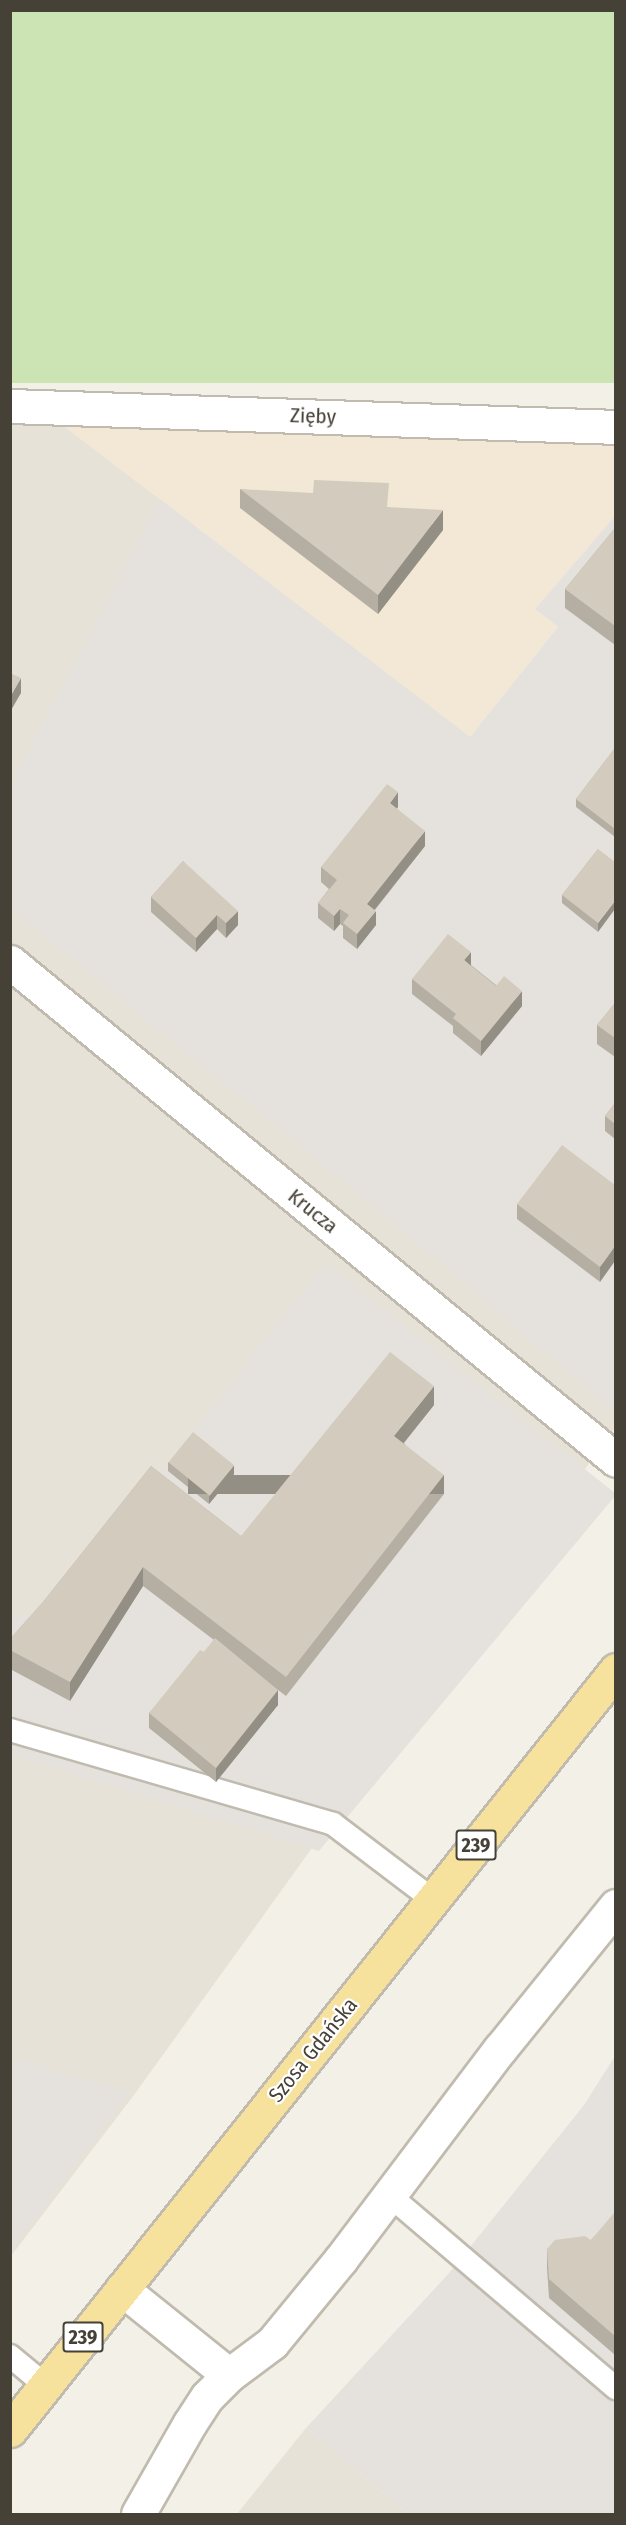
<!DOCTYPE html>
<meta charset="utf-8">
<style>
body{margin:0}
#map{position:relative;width:626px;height:2525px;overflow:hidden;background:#f3f0e8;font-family:"Fira Sans Condensed",sans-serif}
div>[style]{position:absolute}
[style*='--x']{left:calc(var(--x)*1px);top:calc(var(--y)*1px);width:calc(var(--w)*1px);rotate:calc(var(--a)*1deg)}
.residential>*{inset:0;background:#e6e2d7}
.commercial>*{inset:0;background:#f3e8d5}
.industrial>*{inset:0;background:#e5e2dd}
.green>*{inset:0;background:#cce4b4;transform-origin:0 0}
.roads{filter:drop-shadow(2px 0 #c0bbae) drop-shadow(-2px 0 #c0bbae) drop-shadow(0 2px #c0bbae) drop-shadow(0 -2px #c0bbae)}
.lane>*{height:22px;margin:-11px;padding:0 11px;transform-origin:11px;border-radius:11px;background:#fff}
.street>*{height:33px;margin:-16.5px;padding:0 16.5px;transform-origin:16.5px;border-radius:16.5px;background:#fff}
.primary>*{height:33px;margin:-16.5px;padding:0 16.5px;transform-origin:16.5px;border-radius:16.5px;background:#f6e19d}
.wall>*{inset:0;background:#b5afa3}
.shaded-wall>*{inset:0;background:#948f85;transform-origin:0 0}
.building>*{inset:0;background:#d3ccbe;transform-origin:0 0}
span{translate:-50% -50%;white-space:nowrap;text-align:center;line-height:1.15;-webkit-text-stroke:4.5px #fff;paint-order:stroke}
.shield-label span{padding:2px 4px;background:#fff;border:2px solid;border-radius:4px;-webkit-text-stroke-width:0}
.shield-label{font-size:20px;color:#454137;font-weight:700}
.street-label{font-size:21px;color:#454137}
.frame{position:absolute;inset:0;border:12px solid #454137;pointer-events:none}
</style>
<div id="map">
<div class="residential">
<i style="clip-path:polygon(11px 419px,56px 420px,447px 718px,615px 856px,616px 1426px,134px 2095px,11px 2256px)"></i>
<i style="clip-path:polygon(306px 2428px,409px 2514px,237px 2514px)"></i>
</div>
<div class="commercial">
<i style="clip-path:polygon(56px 420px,615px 446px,615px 516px,535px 609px,558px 627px,470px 737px)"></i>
</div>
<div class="industrial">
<i style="clip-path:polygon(160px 499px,470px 737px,558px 627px,535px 609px,615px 516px,615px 1412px,386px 1217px,11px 909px,10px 786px)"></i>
<i style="clip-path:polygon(325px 1263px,615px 1493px,615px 1496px,319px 1851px,11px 1755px,10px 1611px,44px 1621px)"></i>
<i style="clip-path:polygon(615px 2056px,615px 2514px,409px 2514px,306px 2428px,450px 2272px,584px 2105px)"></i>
<i style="clip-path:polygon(11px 2057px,130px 2092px,11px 2251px,10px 2057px)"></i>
</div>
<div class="green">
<i style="left:11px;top:10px;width:604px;height:373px"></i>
</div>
<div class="roads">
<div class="lane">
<i style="--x:10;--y:1730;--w:336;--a:16.2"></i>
<i style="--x:333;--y:1824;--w:126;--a:37.2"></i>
<i style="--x:389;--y:2195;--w:298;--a:40.4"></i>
<i style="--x:10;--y:2356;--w:45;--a:39.6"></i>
</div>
<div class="street">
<i style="--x:10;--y:406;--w:606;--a:1.98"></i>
<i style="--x:10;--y:962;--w:784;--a:39.41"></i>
<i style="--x:122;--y:2289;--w:137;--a:38.8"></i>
<i style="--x:229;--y:2375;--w:54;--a:-36.7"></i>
<i style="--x:272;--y:2343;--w:109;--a:-50.6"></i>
<i style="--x:341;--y:2259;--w:263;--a:-52.9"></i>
<i style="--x:500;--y:2049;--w:184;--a:-51"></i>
<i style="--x:138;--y:2514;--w:105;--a:-60.3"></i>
<i style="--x:190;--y:2423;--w:31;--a:-57"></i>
<i style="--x:207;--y:2397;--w:31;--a:-45"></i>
</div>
<div class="primary">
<i style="--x:10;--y:2430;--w:972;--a:-51.43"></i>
</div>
</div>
<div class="wall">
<i style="clip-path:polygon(240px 489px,388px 507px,443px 530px,378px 614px,240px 508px)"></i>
<i style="clip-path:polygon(615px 528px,615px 645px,565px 608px,565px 589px)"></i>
<i style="clip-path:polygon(615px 748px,615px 837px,576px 807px,576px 799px)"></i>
<i style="clip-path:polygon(398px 807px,397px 809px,425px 846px,375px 910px,376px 925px,357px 949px,343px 938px,343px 926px,340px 924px,334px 931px,318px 918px,318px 903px,329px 889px,321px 882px,321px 867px)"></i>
<i style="clip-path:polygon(598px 849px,598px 932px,562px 903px,562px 895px)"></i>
<i style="clip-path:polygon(183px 861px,238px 925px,226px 938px,217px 929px,196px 952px,151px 912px,151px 897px)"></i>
<i style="clip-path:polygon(471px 965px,522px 1006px,481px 1056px,453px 1033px,453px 1026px,412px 994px,412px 979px)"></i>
<i style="clip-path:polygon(615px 1003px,615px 1057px,597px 1044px,597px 1025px)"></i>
<i style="clip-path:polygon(615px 1103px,615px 1139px,605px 1131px,605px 1116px)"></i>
<i style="clip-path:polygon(615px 1185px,600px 1282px,517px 1219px,517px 1204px)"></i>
<i style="clip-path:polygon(434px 1405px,404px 1443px,444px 1494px,286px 1696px,278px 1690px,278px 1705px,216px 1782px,149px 1728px,149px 1713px,204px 1652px,214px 1640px,143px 1586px,70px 1701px,10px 1669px,10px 1639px,43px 1602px,151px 1466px,241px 1536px)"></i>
<i style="clip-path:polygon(168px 1462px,234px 1474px,209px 1504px,168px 1471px)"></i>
<i style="clip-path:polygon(615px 2215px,615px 2355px,549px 2298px,547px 2268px,547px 2249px,591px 2240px)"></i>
</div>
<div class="shaded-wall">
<i style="clip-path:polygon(443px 510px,443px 530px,378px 614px,378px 595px)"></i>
<i style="clip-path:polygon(21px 678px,21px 693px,10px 712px,10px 697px)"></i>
<i style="clip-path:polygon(398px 792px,398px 807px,390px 818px,390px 803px)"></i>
<i style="clip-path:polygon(425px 831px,425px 846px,367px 919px,367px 904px)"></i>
<i style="clip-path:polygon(615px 901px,615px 909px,598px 932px,598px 923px)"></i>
<i style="clip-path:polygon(340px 909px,340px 924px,334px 931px,334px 916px)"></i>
<i style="clip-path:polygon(238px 911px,238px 925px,226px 938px,226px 923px)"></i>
<i style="clip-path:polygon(376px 911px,376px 925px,357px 949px,357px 934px)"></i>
<i style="clip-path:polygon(217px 915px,217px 929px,196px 952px,196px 938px)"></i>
<i style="clip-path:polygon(471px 952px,471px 967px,464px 960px)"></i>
<i style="clip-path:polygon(522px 991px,522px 1006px,481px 1056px,481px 1041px)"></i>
<i style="clip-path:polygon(615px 1246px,615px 1261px,600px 1282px,600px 1267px)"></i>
<i style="clip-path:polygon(434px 1386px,434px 1405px,394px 1455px,394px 1436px)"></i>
<i style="clip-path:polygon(234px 1465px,234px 1474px,209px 1504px,209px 1496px)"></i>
<i style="left:444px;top:1475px;width:19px;height:256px;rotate:90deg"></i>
<i style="clip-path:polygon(143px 1567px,143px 1586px,70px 1701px,70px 1682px)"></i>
<i style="clip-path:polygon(278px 1690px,278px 1705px,216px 1782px,216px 1768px)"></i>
</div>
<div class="building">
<i style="clip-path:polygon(314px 480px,389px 483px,387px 507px,443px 510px,378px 595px,240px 489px,313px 493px)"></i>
<i style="clip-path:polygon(615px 528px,615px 626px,565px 589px)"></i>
<i style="clip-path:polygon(10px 673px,21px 678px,10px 697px)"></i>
<i style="clip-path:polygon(615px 748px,615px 829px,576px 799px)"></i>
<i style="clip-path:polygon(387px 784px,398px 792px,390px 803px,425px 831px,367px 904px,376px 911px,357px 934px,343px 923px,349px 915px,340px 909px,334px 916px,318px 903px,337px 880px,321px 867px)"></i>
<i style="clip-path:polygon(598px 849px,615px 862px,615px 901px,598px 923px,562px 895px)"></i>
<i style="clip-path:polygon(183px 861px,238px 911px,226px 923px,217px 915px,196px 938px,151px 897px)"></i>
<i style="clip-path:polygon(448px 934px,471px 952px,464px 960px,496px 986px,504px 976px,522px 991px,481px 1041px,453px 1018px,456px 1014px,412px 979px)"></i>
<i style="clip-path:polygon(615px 1003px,615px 1038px,597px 1025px)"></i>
<i style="clip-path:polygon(615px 1103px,615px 1124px,605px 1116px)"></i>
<i style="clip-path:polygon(562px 1145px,615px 1185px,615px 1246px,600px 1267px,517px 1204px)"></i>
<i style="clip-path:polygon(390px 1352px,434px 1386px,394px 1436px,444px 1475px,286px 1677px,143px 1567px,70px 1682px,10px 1650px,10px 1639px,43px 1602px,151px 1466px,241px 1536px)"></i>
<i style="left:193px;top:1432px;width:53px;height:39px;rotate:39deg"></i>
<i style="clip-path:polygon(215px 1638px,278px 1690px,216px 1768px,149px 1713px,200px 1650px,204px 1652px)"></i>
<i style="clip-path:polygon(614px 2213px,615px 2215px,615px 2336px,549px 2279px,547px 2249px,555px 2240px,585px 2236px,591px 2240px)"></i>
</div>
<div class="shield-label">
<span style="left:476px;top:1845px">239</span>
<span style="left:83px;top:2337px">239</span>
</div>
<div class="street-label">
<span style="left:313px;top:416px;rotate:2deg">Zięby</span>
<span style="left:313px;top:1211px;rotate:39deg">Krucza</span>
<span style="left:313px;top:2050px;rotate:-51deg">Szosa Gdańska</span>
</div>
<div class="frame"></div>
</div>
